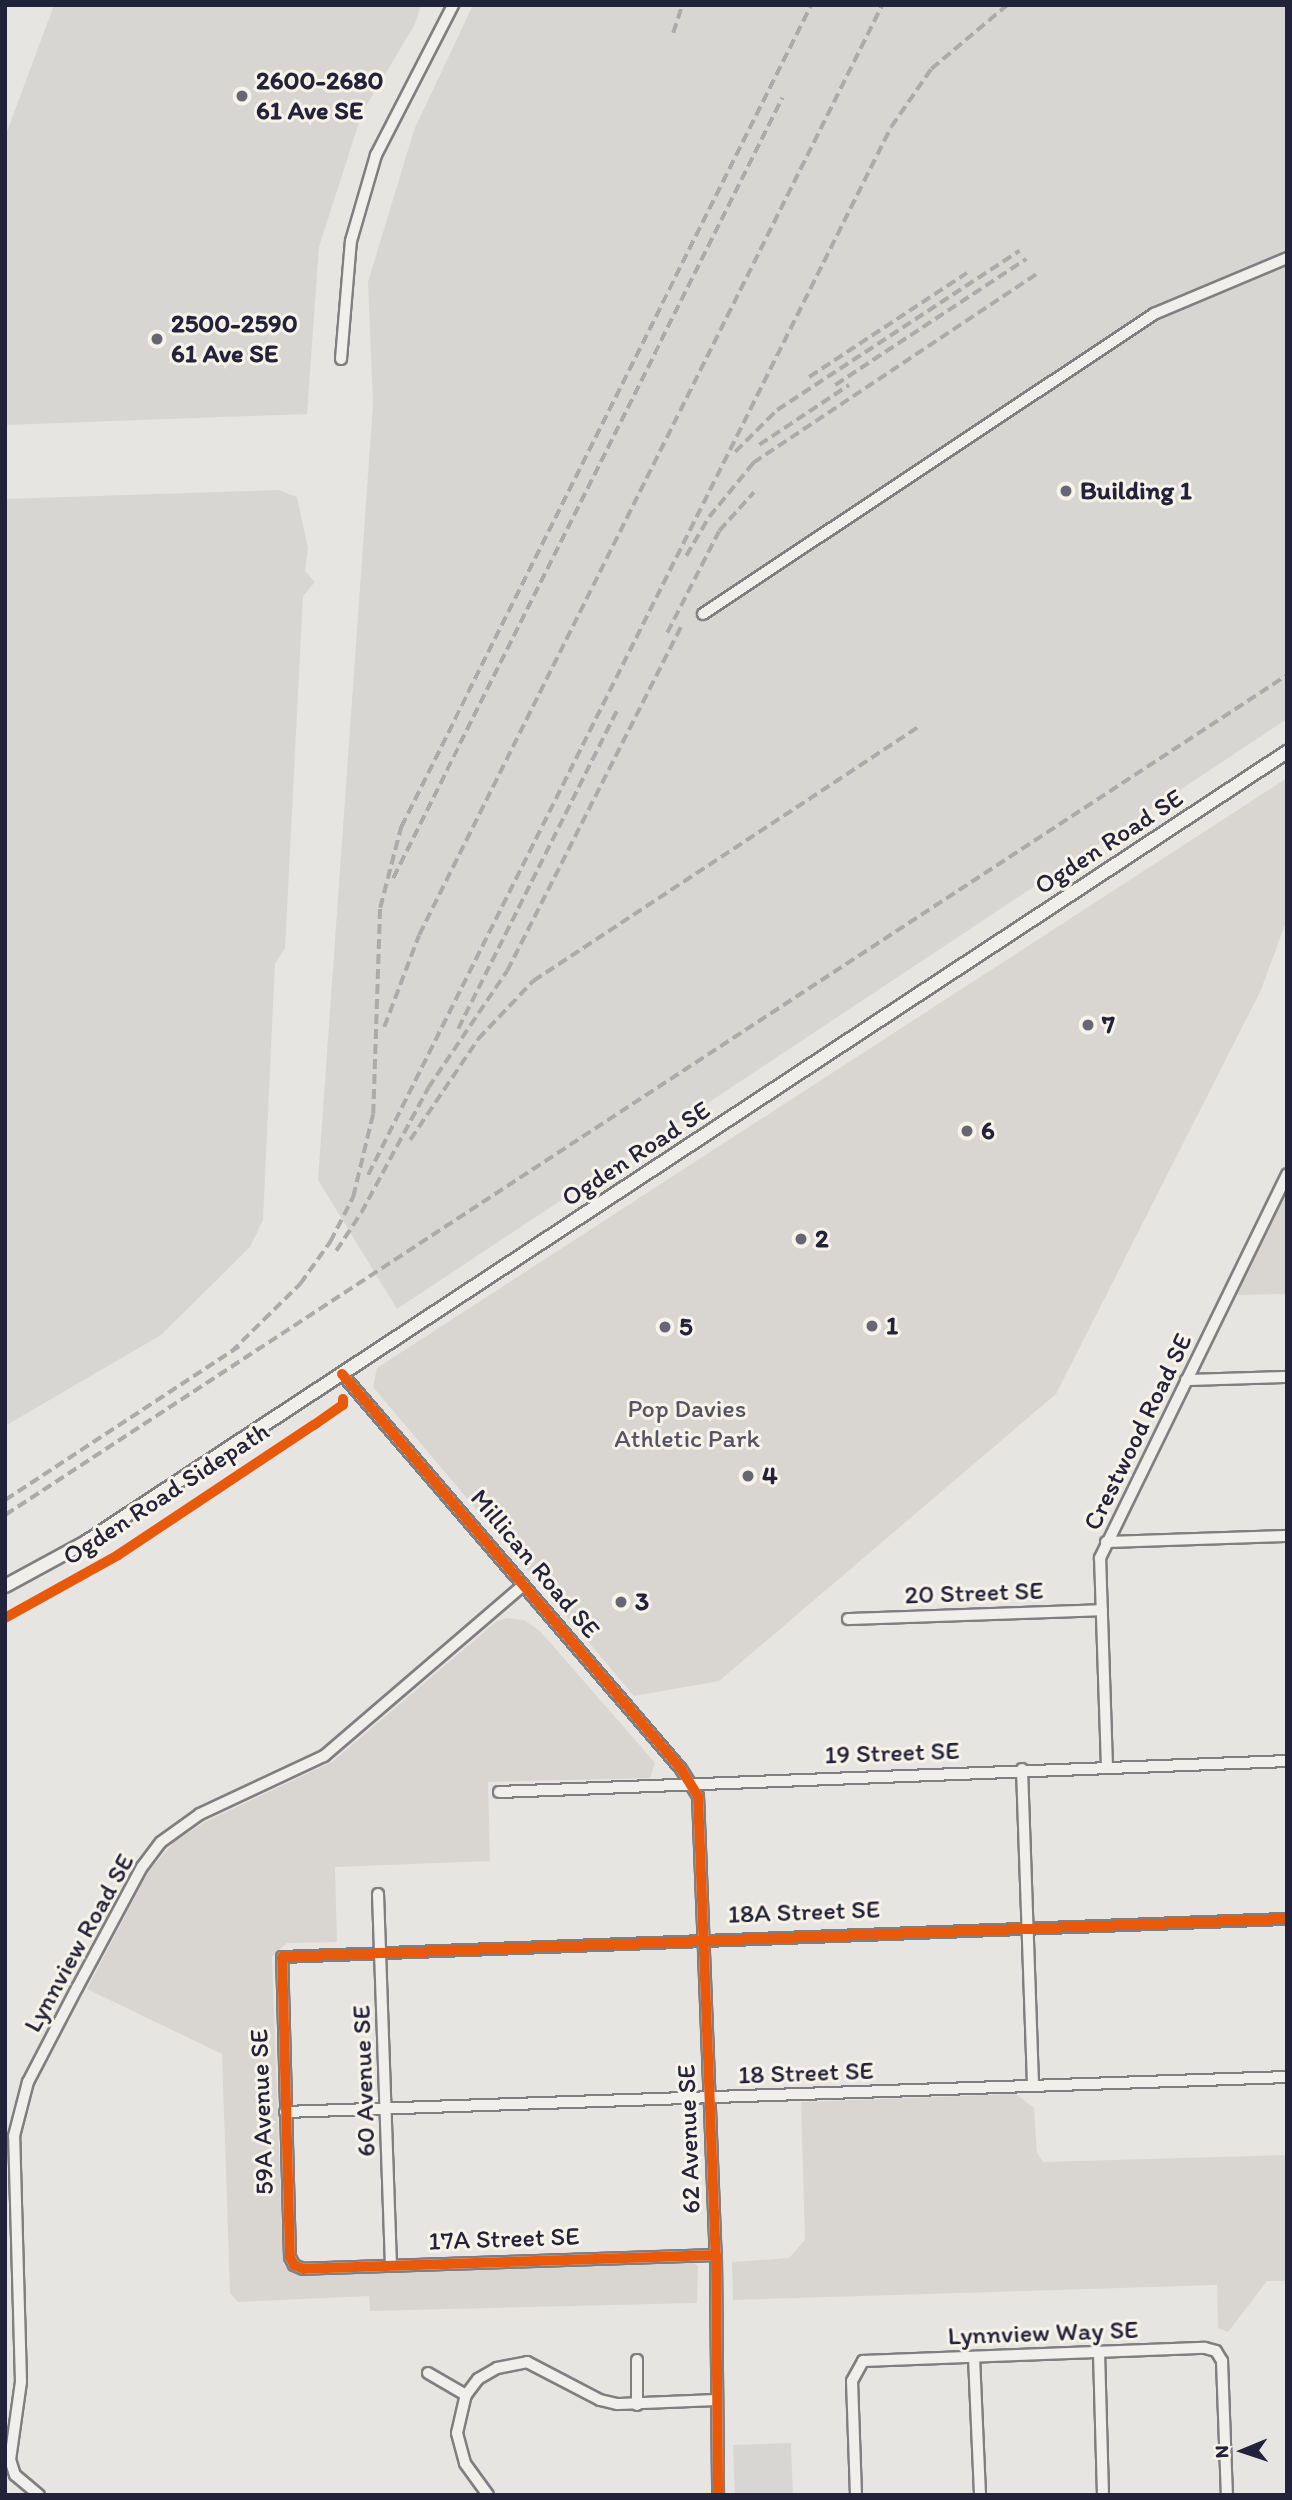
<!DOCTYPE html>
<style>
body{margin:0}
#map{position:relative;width:1292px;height:2500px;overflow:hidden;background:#e7e5e1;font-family:Itim,sans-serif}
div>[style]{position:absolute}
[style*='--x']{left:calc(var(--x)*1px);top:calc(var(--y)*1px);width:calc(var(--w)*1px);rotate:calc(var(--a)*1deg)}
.built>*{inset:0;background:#d8d6d3;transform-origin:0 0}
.green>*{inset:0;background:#d9d6d2}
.roads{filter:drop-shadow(2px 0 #7f7e81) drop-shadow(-2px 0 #7f7e81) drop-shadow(0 2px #7f7e81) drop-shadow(0 -2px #7f7e81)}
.minor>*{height:10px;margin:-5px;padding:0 5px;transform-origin:5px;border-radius:5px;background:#f0efeb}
.tertiary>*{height:12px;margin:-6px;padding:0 6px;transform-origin:6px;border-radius:6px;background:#f0efeb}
.rail>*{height:3.5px;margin-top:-1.75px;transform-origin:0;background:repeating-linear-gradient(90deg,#acaaab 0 10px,transparent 0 15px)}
.cycleway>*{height:10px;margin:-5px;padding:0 5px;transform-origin:5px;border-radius:5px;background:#e8590c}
.dots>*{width:19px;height:19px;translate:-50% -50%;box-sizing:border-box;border:4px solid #f7f3e8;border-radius:50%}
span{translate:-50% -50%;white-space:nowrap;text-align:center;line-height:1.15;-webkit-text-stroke:6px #f7f3e8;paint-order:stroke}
.poi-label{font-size:26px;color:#22223b;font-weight:700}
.left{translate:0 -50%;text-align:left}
.street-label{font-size:26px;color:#22223b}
.park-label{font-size:26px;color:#555465}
.frame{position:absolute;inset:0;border:7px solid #22223b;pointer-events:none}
.north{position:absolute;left:1208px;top:2416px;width:70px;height:70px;-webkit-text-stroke:5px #f7f3e8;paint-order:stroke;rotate:268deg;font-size:19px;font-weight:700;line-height:28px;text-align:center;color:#22223b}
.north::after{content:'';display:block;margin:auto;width:24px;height:32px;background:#22223b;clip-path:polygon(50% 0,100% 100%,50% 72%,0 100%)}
</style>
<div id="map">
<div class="built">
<i style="clip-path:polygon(54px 5px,421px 5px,415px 24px,362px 113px,319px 247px,307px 414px,5px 425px,5px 137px)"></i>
<i style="clip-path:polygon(473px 5px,1287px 5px,1287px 719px,397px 1309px,318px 1180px,373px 404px,368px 282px,414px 130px)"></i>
<i style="clip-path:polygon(279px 490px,297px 497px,308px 548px,305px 571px,315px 582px,303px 596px,285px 949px,275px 963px,263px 1220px,250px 1247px,161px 1335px,5px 1426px,5px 499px)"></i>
<i style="left:791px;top:2443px;width:52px;height:58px;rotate:88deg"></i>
</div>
<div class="green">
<i style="clip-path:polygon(1287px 778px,1287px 919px,1261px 990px,1056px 1394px,719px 1681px,634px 1696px,373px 1387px,377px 1368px)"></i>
<i style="clip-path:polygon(1287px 1191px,1287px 1294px,1236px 1295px)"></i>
<i style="clip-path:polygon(508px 1618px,524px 1620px,540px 1631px,650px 1757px,655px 1763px,650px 1778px,488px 1782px,490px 1861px,335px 1867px,337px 1942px,287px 1943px,272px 1956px,283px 2264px,297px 2275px,693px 2262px,698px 2266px,697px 2303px,370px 2311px,369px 2296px,238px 2302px,230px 2293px,222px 2054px,87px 1989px,148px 1872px,174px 1842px,205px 1822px,332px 1762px,497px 1621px)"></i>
<i style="clip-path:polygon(1016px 2094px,1034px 2108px,1037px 2153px,1043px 2162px,1287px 2155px,1287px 2281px,1267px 2281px,1228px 2332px,1218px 2328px,1217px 2285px,733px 2300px,732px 2262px,789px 2258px,805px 2240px,801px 2102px)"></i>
</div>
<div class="roads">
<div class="minor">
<i style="--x:341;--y:359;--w:118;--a:-85.2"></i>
<i style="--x:351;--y:241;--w:90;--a:-73.8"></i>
<i style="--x:376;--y:155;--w:169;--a:-62.8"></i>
<i style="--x:703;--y:614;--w:542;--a:-33.63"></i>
<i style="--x:1154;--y:314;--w:144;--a:-22.8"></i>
<i style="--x:342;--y:1374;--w:521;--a:49.36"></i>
<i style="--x:681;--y:1769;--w:32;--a:58"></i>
<i style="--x:698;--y:1796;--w:459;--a:87.8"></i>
<i style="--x:716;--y:2255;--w:240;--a:89.5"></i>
<i style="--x:1186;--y:1380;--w:101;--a:-1.7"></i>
<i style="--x:1106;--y:1542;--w:181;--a:-1.9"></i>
<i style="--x:848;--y:1619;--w:254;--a:-2"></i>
<i style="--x:1107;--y:1767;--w:209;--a:-91.9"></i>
<i style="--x:1100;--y:1558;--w:427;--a:-64"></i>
<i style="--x:1022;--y:1769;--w:317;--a:88"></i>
<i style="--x:499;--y:1792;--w:789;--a:-2.25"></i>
<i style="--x:378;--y:1894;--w:372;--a:88"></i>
<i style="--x:285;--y:2112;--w:1003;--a:-2"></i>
<i style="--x:716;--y:2255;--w:413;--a:178.1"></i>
<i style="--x:303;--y:2269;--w:10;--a:-156"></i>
<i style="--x:294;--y:2265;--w:9;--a:-117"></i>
<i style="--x:290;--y:2257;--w:300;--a:-91.5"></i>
<i style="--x:282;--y:1957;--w:1006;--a:-2.17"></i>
<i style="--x:1099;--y:2352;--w:143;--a:88.4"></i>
<i style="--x:974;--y:2357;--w:138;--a:87.5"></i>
<i style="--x:637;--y:2360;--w:45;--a:90"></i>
<i style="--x:428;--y:2373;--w:44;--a:30.1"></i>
<i style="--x:39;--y:2495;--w:31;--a:-140"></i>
<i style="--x:15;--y:2475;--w:16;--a:-108"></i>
<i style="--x:10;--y:2460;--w:79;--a:-82"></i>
<i style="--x:21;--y:2382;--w:246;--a:-91.6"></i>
<i style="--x:14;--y:2136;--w:56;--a:-75.5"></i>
<i style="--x:28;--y:2082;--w:106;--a:-62.5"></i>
<i style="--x:77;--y:1988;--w:137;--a:-61.8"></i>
<i style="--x:142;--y:1867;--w:31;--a:-53"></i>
<i style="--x:161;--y:1842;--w:48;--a:-35.7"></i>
<i style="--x:200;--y:1814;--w:137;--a:-25.1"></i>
<i style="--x:324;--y:1756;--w:261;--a:-40.6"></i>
<i style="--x:488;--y:2495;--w:39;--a:-126"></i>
<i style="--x:465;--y:2463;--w:31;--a:-105"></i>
<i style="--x:457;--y:2433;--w:39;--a:-77"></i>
<i style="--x:466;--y:2395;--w:20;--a:-53"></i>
<i style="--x:478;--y:2379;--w:22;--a:-30"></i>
<i style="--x:497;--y:2368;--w:31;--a:-11"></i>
<i style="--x:527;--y:2362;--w:82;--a:27.5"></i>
<i style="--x:600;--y:2400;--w:18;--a:13"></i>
<i style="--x:618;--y:2404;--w:99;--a:-2.3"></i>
<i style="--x:856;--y:2495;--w:114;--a:-92"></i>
<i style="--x:852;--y:2381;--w:23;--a:-61"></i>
<i style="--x:863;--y:2361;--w:342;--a:-2.2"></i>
<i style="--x:1205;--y:2348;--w:11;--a:15"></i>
<i style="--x:1216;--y:2351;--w:12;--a:59"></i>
<i style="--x:1222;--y:2361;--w:134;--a:87.9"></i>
</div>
<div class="tertiary">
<i style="--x:5;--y:1586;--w:92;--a:-28.5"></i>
<i style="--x:86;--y:1542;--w:1438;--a:-33.34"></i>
</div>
</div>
<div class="rail">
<i style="--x:673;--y:33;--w:29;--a:-72"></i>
<i style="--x:809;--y:377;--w:189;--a:-33.4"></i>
<i style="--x:835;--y:385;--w:229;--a:-33.4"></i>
<i style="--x:759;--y:445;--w:108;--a:-33.7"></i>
<i style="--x:735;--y:452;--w:59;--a:-45"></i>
<i style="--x:777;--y:410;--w:290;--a:-33.3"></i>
<i style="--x:686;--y:556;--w:45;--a:-59.5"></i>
<i style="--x:709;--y:517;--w:70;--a:-50.8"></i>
<i style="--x:753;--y:463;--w:340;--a:-33.7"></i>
<i style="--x:667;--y:633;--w:114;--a:-63"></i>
<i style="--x:719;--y:531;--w:52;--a:-48.1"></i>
<i style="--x:393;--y:878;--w:872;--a:-63.49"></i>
<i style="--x:384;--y:1027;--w:98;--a:-69.2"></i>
<i style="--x:419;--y:935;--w:1039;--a:-63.53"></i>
<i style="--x:458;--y:1029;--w:356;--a:-63.5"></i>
<i style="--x:410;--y:1140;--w:122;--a:-56"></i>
<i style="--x:478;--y:1039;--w:80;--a:-46.5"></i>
<i style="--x:533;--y:981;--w:461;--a:-33.4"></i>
<i style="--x:368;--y:1175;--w:1171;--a:-63.48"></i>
<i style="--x:891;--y:127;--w:70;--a:-55.4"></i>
<i style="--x:931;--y:69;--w:99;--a:-40.1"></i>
<i style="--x:336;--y:1251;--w:45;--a:-56.7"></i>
<i style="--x:361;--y:1213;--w:142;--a:-61.8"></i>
<i style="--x:428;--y:1088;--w:141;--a:-56"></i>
<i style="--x:507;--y:971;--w:390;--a:-63.2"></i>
<i style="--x:231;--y:1352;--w:97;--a:-44.6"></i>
<i style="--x:300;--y:1284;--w:52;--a:-54.5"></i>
<i style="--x:330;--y:1242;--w:51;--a:-62.9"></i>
<i style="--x:353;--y:1197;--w:85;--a:-76.5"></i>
<i style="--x:373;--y:1114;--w:206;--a:-88.1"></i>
<i style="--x:380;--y:908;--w:84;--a:-75.5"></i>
<i style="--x:401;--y:827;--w:919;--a:-63.49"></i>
<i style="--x:5;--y:1500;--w:280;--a:-33.3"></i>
<i style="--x:5;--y:1515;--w:1533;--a:-33.23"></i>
</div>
<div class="cycleway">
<i style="--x:342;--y:1374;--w:521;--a:49.36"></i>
<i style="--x:681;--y:1769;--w:32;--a:58"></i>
<i style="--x:698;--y:1796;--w:459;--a:87.8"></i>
<i style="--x:716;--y:2255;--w:240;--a:89.5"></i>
<i style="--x:5;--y:1618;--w:129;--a:-29.1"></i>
<i style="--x:118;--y:1555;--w:235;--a:-33.6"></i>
<i style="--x:314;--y:1425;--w:35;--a:-35"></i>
<i style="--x:343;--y:1405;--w:6;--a:-90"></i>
<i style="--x:716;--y:2255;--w:413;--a:178.1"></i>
<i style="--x:303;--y:2269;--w:10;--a:-156"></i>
<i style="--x:294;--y:2265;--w:9;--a:-117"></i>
<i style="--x:290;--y:2257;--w:300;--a:-91.5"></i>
<i style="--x:282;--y:1957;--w:1006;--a:-2.17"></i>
</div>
<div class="dots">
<i style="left:242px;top:96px;background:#676675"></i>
<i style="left:157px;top:339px;background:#676675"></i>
<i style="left:1066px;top:491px;background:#676675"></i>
<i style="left:1088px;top:1025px;background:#676675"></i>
<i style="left:967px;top:1131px;background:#676675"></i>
<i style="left:801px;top:1239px;background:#676675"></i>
<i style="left:872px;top:1326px;background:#676675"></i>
<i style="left:665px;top:1327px;background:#676675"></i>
<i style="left:748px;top:1476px;background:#676675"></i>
<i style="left:621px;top:1602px;background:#676675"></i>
</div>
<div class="poi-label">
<span class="left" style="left:256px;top:96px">2600-2680<br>61 Ave SE</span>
<span class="left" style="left:171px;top:339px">2500-2590<br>61 Ave SE</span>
<span class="left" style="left:1080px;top:491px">Building 1</span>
<span class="left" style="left:1102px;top:1025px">7</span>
<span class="left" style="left:981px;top:1131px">6</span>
<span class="left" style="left:815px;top:1239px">2</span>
<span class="left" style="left:886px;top:1326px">1</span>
<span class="left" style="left:679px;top:1327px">5</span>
<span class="left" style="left:762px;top:1476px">4</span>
<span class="left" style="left:635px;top:1602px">3</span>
</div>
<div class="street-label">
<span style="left:1109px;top:842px;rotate:-33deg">Ogden Road SE</span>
<span style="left:636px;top:1154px;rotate:-33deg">Ogden Road SE</span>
<span style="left:1138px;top:1432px;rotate:-64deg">Crestwood Road SE</span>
<span style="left:166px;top:1494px;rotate:-33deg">Ogden Road Sidepath</span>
<span style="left:535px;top:1564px;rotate:50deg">Millican Road SE</span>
<span style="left:974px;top:1593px;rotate:-2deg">20 Street SE</span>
<span style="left:892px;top:1753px;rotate:-2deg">19 Street SE</span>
<span style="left:804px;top:1912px;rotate:-2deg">18A Street SE</span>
<span style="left:79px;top:1943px;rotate:-61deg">Lynnview Road SE</span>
<span style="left:806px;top:2073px;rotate:-2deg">18 Street SE</span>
<span style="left:364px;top:2081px;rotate:-92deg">60 Avenue SE</span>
<span style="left:262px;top:2112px;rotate:-92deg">59A Avenue SE</span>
<span style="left:689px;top:2139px;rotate:-92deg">62 Avenue SE</span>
<span style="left:504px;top:2239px;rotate:-2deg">17A Street SE</span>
<span style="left:1043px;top:2333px;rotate:-2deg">Lynnview Way SE</span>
</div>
<div class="park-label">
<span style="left:687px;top:1424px">Pop Davies<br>Athletic Park</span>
</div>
<div class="frame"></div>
<div class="north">N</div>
</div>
